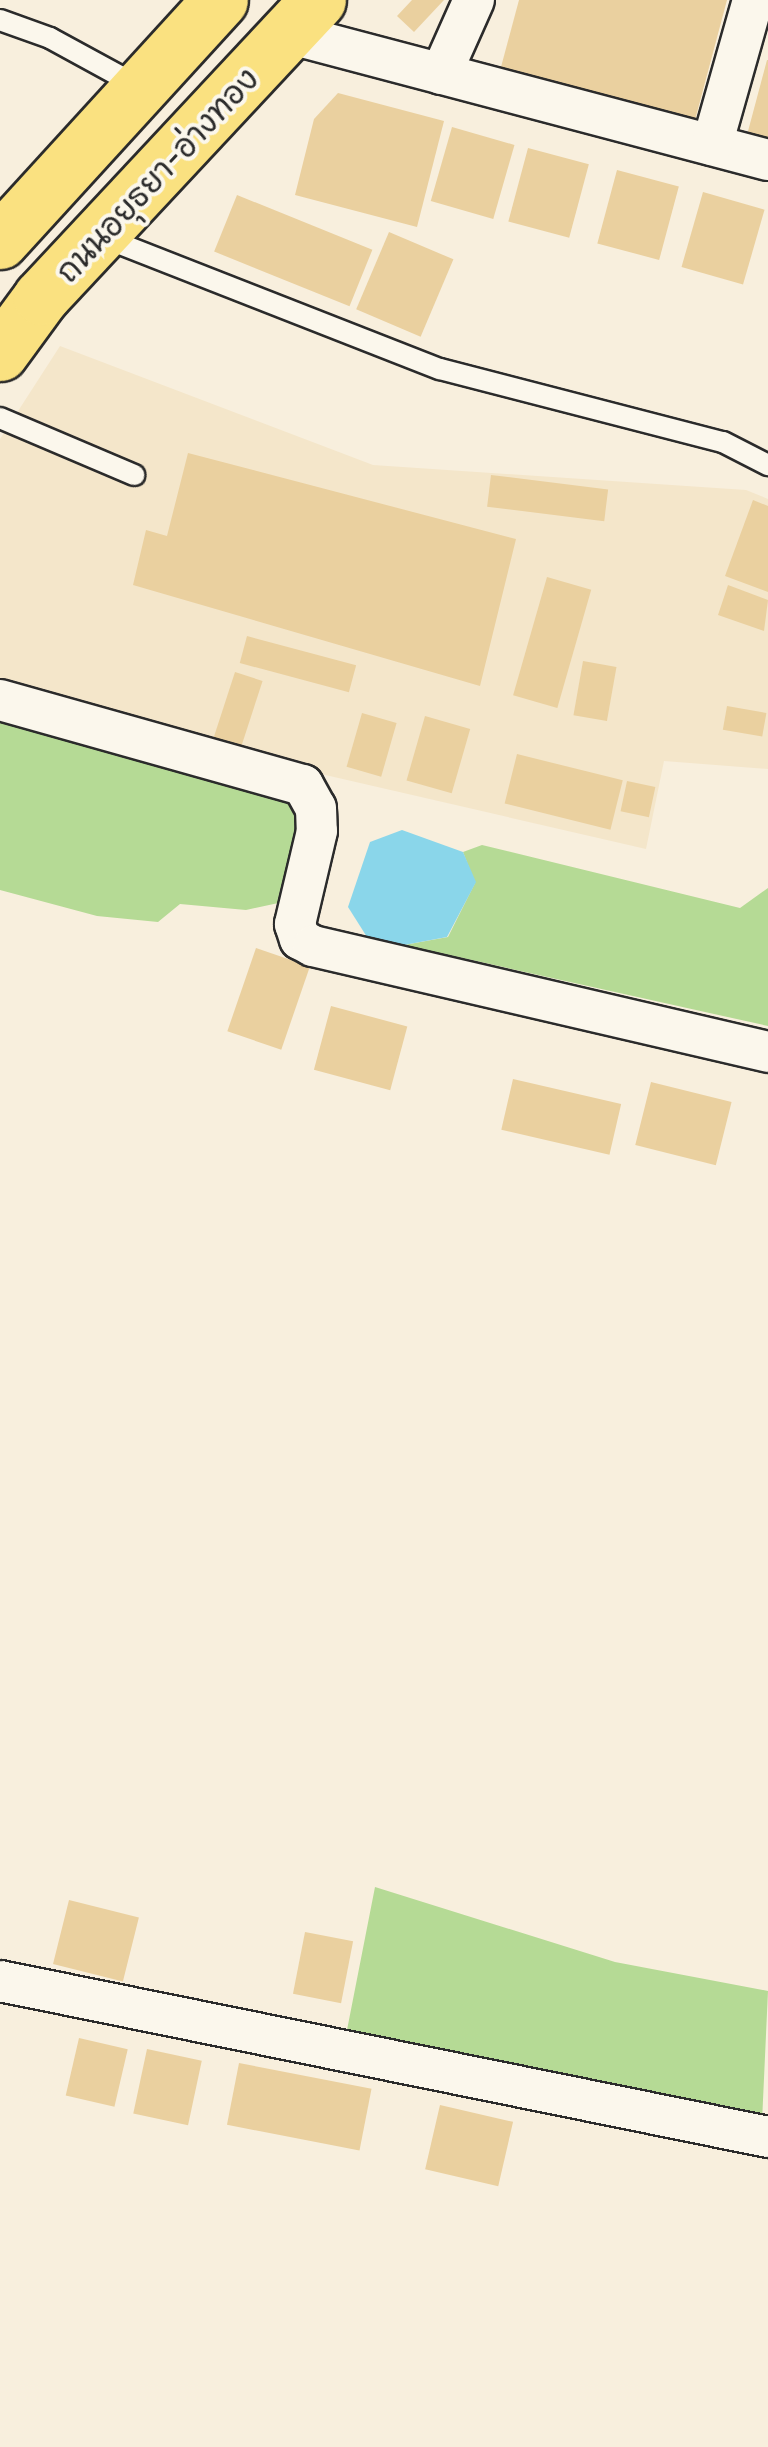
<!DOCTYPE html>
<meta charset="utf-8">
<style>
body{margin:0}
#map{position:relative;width:768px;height:2447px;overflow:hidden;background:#f8efdd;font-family:"Playpen Sans","Playpen Sans Thai",sans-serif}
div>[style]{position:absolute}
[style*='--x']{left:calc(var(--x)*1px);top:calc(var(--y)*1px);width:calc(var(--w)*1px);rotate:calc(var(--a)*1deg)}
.built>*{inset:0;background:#f4e6ca}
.green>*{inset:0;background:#b5da95}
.water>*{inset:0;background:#8ad6ea}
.building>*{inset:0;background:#ead09f;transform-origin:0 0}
.roads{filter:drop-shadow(2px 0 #2b2b2b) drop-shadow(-2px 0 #2b2b2b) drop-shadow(0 2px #2b2b2b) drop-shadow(0 -2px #2b2b2b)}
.lane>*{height:20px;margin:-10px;padding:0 10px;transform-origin:10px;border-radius:10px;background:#fbf7ec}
.street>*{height:40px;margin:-20px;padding:0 20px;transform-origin:20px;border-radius:20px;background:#fbf7ec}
.primary>*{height:55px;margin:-27.5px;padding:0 27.5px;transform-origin:27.5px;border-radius:27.5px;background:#fae180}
span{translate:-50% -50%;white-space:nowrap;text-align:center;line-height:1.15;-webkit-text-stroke:8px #fbf7ec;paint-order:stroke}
.street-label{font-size:32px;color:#2b2b2b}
</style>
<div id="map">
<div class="built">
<i style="clip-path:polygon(60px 346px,373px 465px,746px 490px,768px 499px,768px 769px,664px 761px,646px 849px,321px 774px,0 684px,0 439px)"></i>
</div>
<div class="green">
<i style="clip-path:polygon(0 717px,276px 791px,293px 807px,301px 828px,283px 902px,246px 910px,180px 904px,158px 922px,97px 916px,0 890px)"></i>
<i style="clip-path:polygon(482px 845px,740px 908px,768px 888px,768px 1026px,404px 945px,448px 937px,475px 883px,463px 852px)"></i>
<i style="clip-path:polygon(375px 1887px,615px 1962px,768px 1991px,762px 2122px,347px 2030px)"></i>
</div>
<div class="water">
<i style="clip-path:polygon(402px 830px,463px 852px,476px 882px,447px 937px,404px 945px,367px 937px,348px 907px,370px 842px)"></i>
</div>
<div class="building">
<i style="clip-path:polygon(412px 0,444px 0,414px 32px,397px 16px)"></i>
<i style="clip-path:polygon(519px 0,727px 0,695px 120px,501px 67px)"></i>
<i style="clip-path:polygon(767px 60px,768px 60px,768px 141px,747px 135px)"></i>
<i style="clip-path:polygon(338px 93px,444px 121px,417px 227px,295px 195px,314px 119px)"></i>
<i style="left:452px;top:127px;width:65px;height:77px;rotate:16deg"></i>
<i style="left:528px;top:148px;width:63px;height:76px;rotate:15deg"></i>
<i style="left:617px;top:170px;width:64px;height:76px;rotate:15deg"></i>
<i style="left:703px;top:192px;width:64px;height:78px;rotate:16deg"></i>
<i style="left:237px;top:195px;width:146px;height:61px;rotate:22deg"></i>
<i style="left:389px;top:232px;width:70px;height:84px;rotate:23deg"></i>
<i style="clip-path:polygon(188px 453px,516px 539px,480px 686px,133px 585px,146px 530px,167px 536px)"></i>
<i style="left:491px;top:475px;width:118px;height:32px;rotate:7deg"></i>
<i style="clip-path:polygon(753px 500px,768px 506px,768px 592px,725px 576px)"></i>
<i style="left:547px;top:577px;width:46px;height:123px;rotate:16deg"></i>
<i style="clip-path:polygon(728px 585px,768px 600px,764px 631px,718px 615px)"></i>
<i style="left:247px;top:636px;width:113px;height:28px;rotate:15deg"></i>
<i style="left:583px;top:661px;width:34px;height:55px;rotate:10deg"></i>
<i style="left:235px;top:672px;width:29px;height:70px;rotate:18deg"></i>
<i style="left:727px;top:706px;width:40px;height:24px;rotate:10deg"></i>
<i style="left:362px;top:713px;width:36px;height:56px;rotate:16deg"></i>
<i style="left:425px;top:716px;width:47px;height:67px;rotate:16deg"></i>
<i style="left:517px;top:754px;width:109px;height:51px;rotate:14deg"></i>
<i style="left:627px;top:781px;width:29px;height:31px;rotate:12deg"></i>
<i style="left:256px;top:948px;width:57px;height:88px;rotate:19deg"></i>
<i style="left:331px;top:1006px;width:79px;height:66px;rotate:15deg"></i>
<i style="left:513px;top:1079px;width:111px;height:52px;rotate:13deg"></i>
<i style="left:651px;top:1082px;width:83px;height:65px;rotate:14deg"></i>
<i style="left:69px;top:1900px;width:72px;height:66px;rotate:14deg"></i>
<i style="left:305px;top:1932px;width:49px;height:63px;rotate:11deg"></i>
<i style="left:79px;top:2038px;width:50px;height:59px;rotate:13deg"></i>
<i style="left:147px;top:2049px;width:56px;height:66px;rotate:12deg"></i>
<i style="left:239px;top:2063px;width:135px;height:63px;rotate:11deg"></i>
<i style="left:440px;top:2105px;width:75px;height:66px;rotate:13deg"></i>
</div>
<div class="roads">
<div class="lane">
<i style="--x:0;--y:20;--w:53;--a:19.8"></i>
<i style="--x:50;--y:38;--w:100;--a:28.6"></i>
<i style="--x:100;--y:236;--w:365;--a:21.4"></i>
<i style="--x:440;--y:369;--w:292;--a:14.5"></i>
<i style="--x:723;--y:442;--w:51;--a:27.1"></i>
<i style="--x:0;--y:418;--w:146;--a:23"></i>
</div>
<div class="street">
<i style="--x:287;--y:33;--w:497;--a:14.8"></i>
<i style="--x:441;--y:74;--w:81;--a:-66"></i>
<i style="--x:712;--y:145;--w:151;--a:-74.2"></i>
<i style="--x:0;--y:700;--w:315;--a:15.7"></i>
<i style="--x:303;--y:785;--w:26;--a:61"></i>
<i style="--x:316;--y:808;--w:23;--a:88"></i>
<i style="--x:317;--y:831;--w:96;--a:103.3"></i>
<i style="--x:295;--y:924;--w:16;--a:72"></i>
<i style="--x:300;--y:939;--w:15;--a:28"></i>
<i style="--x:313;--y:946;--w:467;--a:13.1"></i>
<i style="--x:0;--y:1981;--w:784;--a:11.48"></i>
</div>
<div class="primary">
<i style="--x:0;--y:241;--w:326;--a:-47.6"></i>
<i style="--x:0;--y:353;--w:69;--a:-53.8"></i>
<i style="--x:41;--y:297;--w:406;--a:-47"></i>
</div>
</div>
<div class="street-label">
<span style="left:156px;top:174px;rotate:-47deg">ถนนอยุธยา-อ่างทอง</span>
</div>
</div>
